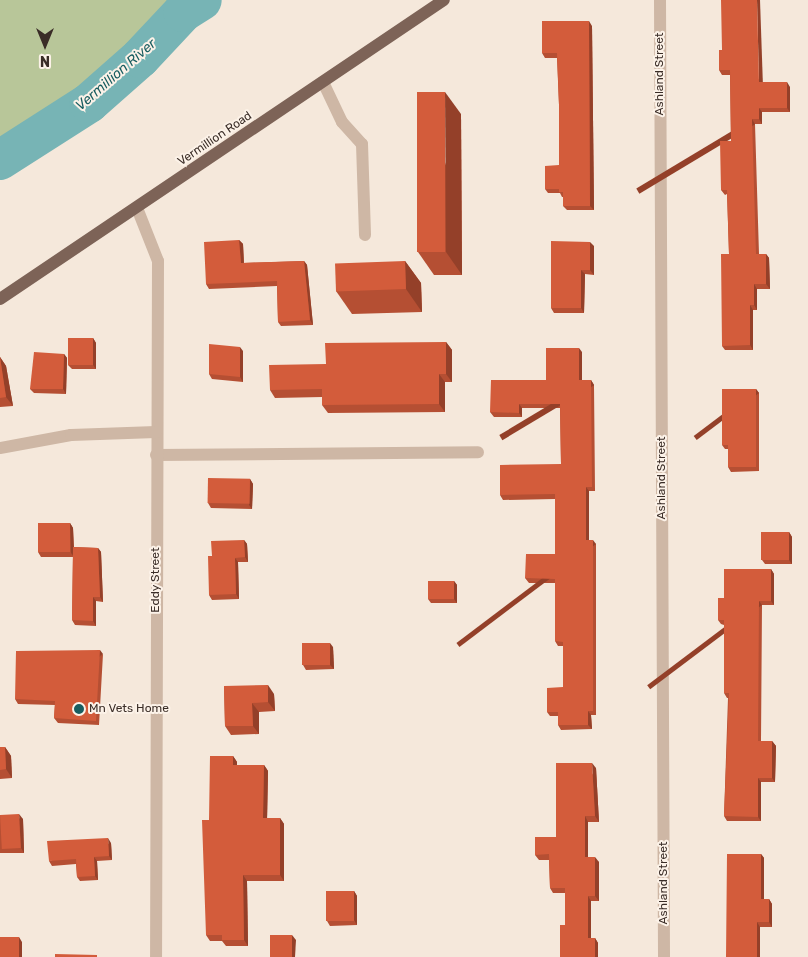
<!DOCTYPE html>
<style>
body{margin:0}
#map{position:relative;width:808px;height:957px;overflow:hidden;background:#f5e8db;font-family:Rubik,sans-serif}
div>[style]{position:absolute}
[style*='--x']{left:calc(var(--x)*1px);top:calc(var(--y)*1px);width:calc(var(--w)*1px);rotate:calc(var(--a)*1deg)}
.green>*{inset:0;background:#b8c699}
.river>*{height:40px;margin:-20px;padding:0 20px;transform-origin:20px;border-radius:20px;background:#77b4b5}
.lane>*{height:12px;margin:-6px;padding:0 6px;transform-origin:6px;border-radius:6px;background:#ceb7a5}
.street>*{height:12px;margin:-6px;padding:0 6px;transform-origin:6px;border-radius:6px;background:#ceb7a5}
.primary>*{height:12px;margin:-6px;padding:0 6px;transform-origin:6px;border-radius:6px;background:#7d6357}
.wall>*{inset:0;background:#b54f33}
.shaded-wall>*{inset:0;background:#944029;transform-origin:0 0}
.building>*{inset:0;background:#d35c3b;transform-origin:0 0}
.dots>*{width:14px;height:14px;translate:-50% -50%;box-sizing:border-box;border:2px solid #fcf2e8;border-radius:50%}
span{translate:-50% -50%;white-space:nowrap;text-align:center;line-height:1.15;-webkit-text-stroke:4px #fcf2e8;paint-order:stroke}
.street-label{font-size:12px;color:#3a2d27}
.poi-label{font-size:12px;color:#3a2d27}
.left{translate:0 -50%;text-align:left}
.water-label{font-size:14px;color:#185d60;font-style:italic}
.north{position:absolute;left:20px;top:20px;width:50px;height:50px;-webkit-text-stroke:4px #fcf2e8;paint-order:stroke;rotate:180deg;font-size:14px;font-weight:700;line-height:20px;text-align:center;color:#3a2d27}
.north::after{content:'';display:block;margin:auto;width:18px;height:22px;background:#3a2d27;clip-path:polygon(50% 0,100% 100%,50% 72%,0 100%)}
</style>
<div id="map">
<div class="green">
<i style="clip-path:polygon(0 0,202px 0,183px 12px,140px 58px,89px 103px,0 160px)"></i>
</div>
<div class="river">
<i style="--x:0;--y:160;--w:106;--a:-32.6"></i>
<i style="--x:89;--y:103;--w:68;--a:-41.4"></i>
<i style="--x:140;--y:58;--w:63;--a:-46.9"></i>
<i style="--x:183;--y:12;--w:22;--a:-32"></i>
</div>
<div class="lane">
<i style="--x:323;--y:82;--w:44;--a:64.6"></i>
<i style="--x:342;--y:122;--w:30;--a:48"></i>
<i style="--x:362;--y:144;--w:91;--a:88.1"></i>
<i style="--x:156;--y:455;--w:322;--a:-0.5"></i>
</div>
<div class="street">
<i style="--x:660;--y:0;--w:957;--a:89.76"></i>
<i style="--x:137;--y:208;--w:57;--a:68.4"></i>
<i style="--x:158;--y:261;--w:696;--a:90.16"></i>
<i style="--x:0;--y:448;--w:72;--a:-10.4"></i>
<i style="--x:71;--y:435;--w:85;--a:-2"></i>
</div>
<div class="primary">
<i style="--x:0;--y:299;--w:535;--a:-33.96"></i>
</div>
<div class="wall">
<i style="clip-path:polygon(592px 26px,594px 210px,567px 210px,563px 206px,563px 197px,562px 197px,560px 193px,548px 193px,545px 189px,559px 165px,559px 105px,557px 58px,545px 58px,542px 53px)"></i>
<i style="clip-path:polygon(722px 50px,762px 82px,790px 87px,790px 112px,762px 112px,762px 124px,755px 124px,759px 254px,766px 254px,769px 258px,770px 289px,757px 289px,757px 310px,753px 310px,753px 350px,725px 350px,722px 346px,729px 254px,727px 194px,725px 195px,721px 190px,731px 141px,730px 75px,722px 75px,719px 70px)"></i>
<i style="clip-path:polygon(461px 114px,462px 275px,434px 275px,418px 252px)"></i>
<i style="clip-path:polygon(239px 240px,243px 244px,244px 263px,304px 261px,307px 265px,313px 325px,281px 326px,278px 322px,277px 286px,209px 289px,206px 284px)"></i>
<i style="clip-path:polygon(594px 246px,594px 275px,585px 274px,584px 313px,554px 313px,551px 308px)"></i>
<i style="clip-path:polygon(405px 261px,421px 283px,422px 312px,352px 314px,336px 291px)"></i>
<i style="clip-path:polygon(93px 338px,96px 343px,96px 369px,72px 369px,68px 365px)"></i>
<i style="clip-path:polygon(446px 342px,452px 350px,452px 382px,445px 382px,445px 412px,328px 413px,322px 405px,322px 397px,275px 398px,270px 390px,326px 364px)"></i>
<i style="clip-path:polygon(243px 351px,243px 382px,212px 379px,209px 374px)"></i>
<i style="clip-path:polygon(582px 352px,582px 380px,591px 380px,594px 385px,595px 491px,589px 491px,589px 540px,596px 544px,596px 715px,591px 715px,592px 729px,561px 730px,558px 725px,558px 716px,550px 716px,547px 712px,563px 687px,563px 646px,558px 646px,555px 641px,555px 583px,529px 583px,525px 578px,555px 554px,555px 499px,503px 500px,500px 495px,561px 464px,560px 408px,522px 408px,522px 417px,494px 417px,490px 412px,546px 380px)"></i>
<i style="clip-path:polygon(64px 354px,67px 358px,66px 394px,34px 393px,30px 389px)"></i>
<i style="clip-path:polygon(0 357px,6px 366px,13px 406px,0 407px)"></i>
<i style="clip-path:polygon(756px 389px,759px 393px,759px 471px,731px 472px,728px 467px,728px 449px,725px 449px,722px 445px)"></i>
<i style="clip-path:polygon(250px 479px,253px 484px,252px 509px,211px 508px,208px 503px)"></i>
<i style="clip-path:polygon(70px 523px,73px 528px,74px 547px,98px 548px,101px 552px,103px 602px,96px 601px,96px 626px,75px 625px,72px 620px,73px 557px,41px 557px,38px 552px)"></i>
<i style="clip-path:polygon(789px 532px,792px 537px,792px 564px,765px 564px,762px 560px)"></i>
<i style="clip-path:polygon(244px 540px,247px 544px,248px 562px,238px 562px,239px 599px,212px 600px,209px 595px,212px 556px)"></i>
<i style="clip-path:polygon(771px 569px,774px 574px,774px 605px,762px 605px,761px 741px,772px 741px,776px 746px,775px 782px,761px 782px,761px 821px,727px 821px,724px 816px,728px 698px,727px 698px,724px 693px,724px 625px,721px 624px,718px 620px)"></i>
<i style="clip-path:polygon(454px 581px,457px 585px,457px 603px,431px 603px,428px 599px)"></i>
<i style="clip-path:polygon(333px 647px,334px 669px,306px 670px,303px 665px)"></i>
<i style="clip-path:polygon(103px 654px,99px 725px,58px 723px,54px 718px,55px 705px,18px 704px,15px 699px)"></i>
<i style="clip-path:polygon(224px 686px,274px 694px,275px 711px,259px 712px,259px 734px,231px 735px,225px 726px)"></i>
<i style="clip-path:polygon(0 747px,5px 747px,11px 756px,12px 778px,0 779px)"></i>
<i style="clip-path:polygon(233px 756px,237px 762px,237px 765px,264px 765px,268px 771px,267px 818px,280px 818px,284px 824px,284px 881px,247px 881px,248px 946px,226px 946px,222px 941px,210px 941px,206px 935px,209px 820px)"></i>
<i style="clip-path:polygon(596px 768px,599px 822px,588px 822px,588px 857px,599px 862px,599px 901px,591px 901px,591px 938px,595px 938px,598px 943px,598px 957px,565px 925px,565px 893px,553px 893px,550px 888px,549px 860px,539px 860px,535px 855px,556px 837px)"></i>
<i style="clip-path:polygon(0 815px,23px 819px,24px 853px,0 853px)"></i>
<i style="clip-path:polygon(111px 843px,112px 860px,97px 861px,98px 880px,80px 881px,77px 877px,76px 864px,52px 866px,49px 861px)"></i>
<i style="clip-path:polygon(761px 854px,764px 858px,764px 899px,769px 899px,772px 904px,772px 927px,760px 927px,726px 957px)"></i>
<i style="clip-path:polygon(354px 891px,357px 896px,357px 925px,330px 926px,327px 921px)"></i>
</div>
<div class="shaded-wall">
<i style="clip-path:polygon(757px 0,760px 0,763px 87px,759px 82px)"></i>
<i style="clip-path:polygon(589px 21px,592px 26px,594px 210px,590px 206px)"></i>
<i style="clip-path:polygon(787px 82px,790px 87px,790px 112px,787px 108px)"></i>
<i style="clip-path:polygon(445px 92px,461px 114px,462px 275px,446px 252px)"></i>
<i style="clip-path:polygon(759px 108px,762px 112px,762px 124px,759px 119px)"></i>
<i style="left:752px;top:119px;width:6px;height:135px;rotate:59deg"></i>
<i style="clip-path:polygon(239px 240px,243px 244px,244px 267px,241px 263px)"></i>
<i style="clip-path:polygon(590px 242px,594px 246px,594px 275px,590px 270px)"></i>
<i style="clip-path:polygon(766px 254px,769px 258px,770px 289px,766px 284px)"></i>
<i style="clip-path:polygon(304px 261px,307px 265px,313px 325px,310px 320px)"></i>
<i style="clip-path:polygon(405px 261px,421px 283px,422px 312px,406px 289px)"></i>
<i style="clip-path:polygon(581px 270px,585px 274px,584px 313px,581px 308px)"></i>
<i style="clip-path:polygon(754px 284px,757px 289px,757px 310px,754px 305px)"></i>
<i style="clip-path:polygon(750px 305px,753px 310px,753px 350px,750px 345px)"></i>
<i style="clip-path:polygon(93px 338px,96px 343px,96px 369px,93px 365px)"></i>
<i style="clip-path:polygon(446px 342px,452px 350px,452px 382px,446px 374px)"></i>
<i style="clip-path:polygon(240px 347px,243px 351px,243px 382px,240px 377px)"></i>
<i style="clip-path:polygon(579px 348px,582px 352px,582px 385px,579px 380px)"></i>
<i style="clip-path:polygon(64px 354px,67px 358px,66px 394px,63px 389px)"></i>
<i style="clip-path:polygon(0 357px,6px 366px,13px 406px,6px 397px)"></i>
<i style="clip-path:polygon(439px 374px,445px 382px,445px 412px,439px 404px)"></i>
<i style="left:591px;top:380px;width:6px;height:107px;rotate:59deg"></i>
<i style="left:756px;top:389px;width:5px;height:78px;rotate:53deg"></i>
<i style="clip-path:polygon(519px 404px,522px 408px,522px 417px,519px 413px)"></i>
<i style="clip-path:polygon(250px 479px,253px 484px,252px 509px,249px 505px)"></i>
<i style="clip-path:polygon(586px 487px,589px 491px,589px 544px,586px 540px)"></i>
<i style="clip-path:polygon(70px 523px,73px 528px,74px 557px,71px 553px)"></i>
<i style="clip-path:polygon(789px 532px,792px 537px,792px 564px,789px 560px)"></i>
<i style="clip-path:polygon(244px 540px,247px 544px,248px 562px,245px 557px)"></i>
<i style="left:593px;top:540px;width:5px;height:171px;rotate:53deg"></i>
<i style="clip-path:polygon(98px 548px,101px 552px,103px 602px,100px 597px)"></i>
<i style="clip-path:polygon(235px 558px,238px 562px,239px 599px,236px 594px)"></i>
<i style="clip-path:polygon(771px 569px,774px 574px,774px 605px,771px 601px)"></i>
<i style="clip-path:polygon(454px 581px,457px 585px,457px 603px,454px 599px)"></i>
<i style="clip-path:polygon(93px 597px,96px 601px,96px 626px,93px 621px)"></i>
<i style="left:759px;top:601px;width:5px;height:140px;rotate:53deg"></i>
<i style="clip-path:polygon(330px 643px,333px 647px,334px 669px,330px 665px)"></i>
<i style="left:100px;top:650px;width:5px;height:71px;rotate:53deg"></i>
<i style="clip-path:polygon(268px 685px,274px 694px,275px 711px,268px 702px)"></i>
<i style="clip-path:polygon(252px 703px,259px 712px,259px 734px,253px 726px)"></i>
<i style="clip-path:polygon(588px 711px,591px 715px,592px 729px,588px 725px)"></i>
<i style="clip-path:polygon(772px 741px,776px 746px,775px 782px,772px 778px)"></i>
<i style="clip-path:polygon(5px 747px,11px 756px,12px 778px,6px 769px)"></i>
<i style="clip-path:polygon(233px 756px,237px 762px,237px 771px,233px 765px)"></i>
<i style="clip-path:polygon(592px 763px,596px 768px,599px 822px,595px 816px)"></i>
<i style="clip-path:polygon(264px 765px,268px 771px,267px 824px,263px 818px)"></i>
<i style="clip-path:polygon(758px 778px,761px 782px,761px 821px,758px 817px)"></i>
<i style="clip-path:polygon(19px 814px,23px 819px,24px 853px,21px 848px)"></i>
<i style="clip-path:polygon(585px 816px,588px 822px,588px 862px,585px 857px)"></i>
<i style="clip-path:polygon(280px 818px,284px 824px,284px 881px,280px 875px)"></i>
<i style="clip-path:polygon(108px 838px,111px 843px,112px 860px,109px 856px)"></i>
<i style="clip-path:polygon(761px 854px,764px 858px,764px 904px,761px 899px)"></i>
<i style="clip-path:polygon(94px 857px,97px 861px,98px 880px,95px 876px)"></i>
<i style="clip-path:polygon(595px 857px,599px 862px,599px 901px,595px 896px)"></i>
<i style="clip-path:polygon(243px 875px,247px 881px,248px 946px,244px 940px)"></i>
<i style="clip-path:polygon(354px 891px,357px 896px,357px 925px,354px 920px)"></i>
<i style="clip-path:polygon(588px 896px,591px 901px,591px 943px,588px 938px)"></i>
<i style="clip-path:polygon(769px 899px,772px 904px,772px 927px,769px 922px)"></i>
<i style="clip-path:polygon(757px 922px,760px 927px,760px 957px,757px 957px)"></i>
<i style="clip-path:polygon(292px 935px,296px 940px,295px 957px,292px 957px)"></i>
<i style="clip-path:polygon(19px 937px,22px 942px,22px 957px,19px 957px)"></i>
<i style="clip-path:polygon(595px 938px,598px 943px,598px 957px,595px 957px)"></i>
</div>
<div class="building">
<i style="clip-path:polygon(721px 0,757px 0,759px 82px,787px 82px,787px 108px,759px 108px,759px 119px,752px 119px,756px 254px,766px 254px,766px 284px,754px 284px,754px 305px,750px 305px,750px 345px,722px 346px,721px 254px,729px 254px,727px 190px,721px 190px,720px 141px,731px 141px,730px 70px,719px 70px,719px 50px,722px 50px)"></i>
<i style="clip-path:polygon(542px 21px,589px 21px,590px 206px,563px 206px,563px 192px,559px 192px,559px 189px,545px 189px,545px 166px,559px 165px,559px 105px,557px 53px,542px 53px)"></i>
<i style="left:417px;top:92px;width:28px;height:160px"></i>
<i style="clip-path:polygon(239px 240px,241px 263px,304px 261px,310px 320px,278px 322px,277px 281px,206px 284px,204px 242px)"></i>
<i style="clip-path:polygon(551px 241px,590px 242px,590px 270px,581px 270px,581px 308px,551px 308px)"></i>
<i style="left:405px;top:261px;width:28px;height:70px;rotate:88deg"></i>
<i style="left:68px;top:338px;width:25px;height:27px"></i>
<i style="clip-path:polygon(446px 342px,446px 374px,439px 374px,439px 404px,322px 405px,322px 389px,270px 390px,269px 365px,326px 364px,325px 343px)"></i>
<i style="clip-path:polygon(209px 344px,240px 347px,240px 377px,209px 374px)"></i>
<i style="clip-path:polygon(546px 348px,579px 348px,579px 380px,591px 380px,592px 487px,586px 487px,586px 540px,593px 540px,593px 711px,588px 711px,588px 725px,558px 725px,558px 712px,547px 712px,547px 688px,563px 687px,563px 642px,555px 641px,555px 579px,525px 578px,526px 554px,555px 554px,555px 494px,500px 495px,500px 465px,561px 464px,560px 404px,519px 404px,519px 413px,490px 412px,491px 380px,546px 380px)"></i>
<i style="clip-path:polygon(34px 352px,64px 354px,63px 389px,30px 389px)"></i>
<i style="clip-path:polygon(0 357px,6px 397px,0 398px)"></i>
<i style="clip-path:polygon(722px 389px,756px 389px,756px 467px,728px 467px,728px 445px,722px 445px)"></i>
<i style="left:208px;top:478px;width:42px;height:25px;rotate:1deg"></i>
<i style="left:38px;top:523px;width:32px;height:29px"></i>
<i style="left:761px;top:532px;width:28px;height:28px"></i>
<i style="clip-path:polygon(244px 540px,245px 557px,235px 558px,236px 594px,209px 595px,208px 556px,212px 556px,211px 541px)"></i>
<i style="clip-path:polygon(73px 547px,98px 548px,100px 597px,93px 597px,93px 621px,72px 620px)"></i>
<i style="clip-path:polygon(724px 569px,771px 569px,771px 601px,759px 601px,758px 741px,772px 741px,772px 778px,758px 778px,758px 817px,724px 816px,729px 693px,724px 693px,724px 620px,718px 620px,718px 598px,724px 598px)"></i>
<i style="left:428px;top:581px;width:26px;height:18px"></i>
<i style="left:330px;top:643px;width:22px;height:28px;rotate:90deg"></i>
<i style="clip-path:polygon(100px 650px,96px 721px,54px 718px,55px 701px,15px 699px,16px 651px)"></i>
<i style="clip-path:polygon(268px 685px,268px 702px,252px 703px,253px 726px,225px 726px,224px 686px)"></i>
<i style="clip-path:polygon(0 747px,5px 747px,6px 769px,0 770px)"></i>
<i style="clip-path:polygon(210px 756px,233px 756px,233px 765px,264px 765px,263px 818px,280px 818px,280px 875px,243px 875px,244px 940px,222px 940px,222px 935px,206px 935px,202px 820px,209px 820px)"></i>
<i style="clip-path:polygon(556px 763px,592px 763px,595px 816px,585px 816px,585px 857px,595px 857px,595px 896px,588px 896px,588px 938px,595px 938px,595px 957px,560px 957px,560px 925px,565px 925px,565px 888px,550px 888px,549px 854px,535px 855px,535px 837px,556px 837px)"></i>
<i style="left:19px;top:814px;width:34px;height:19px;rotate:87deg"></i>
<i style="clip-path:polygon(108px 838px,109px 856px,94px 857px,95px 876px,77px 877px,76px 859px,49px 861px,47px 841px)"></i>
<i style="clip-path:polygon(727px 854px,761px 854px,761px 899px,769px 899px,769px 922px,757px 922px,757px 957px,726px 957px)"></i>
<i style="left:326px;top:891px;width:28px;height:30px"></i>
<i style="left:270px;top:935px;width:22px;height:22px"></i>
<i style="left:0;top:937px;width:19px;height:20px"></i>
<i style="clip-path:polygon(55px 954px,97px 955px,97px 957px,55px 957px)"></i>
</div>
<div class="dots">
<i style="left:79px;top:709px;background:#185d60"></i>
</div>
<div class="street-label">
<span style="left:660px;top:74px;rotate:-90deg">Ashland Street</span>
<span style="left:215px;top:139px;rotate:-34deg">Vermillion Road</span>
<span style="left:662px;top:478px;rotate:-90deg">Ashland Street</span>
<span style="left:156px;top:580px;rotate:-90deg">Eddy Street</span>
<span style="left:664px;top:883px;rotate:-90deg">Ashland Street</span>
</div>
<div class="poi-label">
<span class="left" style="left:89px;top:709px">Mn Vets Home</span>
</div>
<div class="water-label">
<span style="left:116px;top:75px;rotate:-41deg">Vermillion River</span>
</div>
<div class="north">N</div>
</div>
